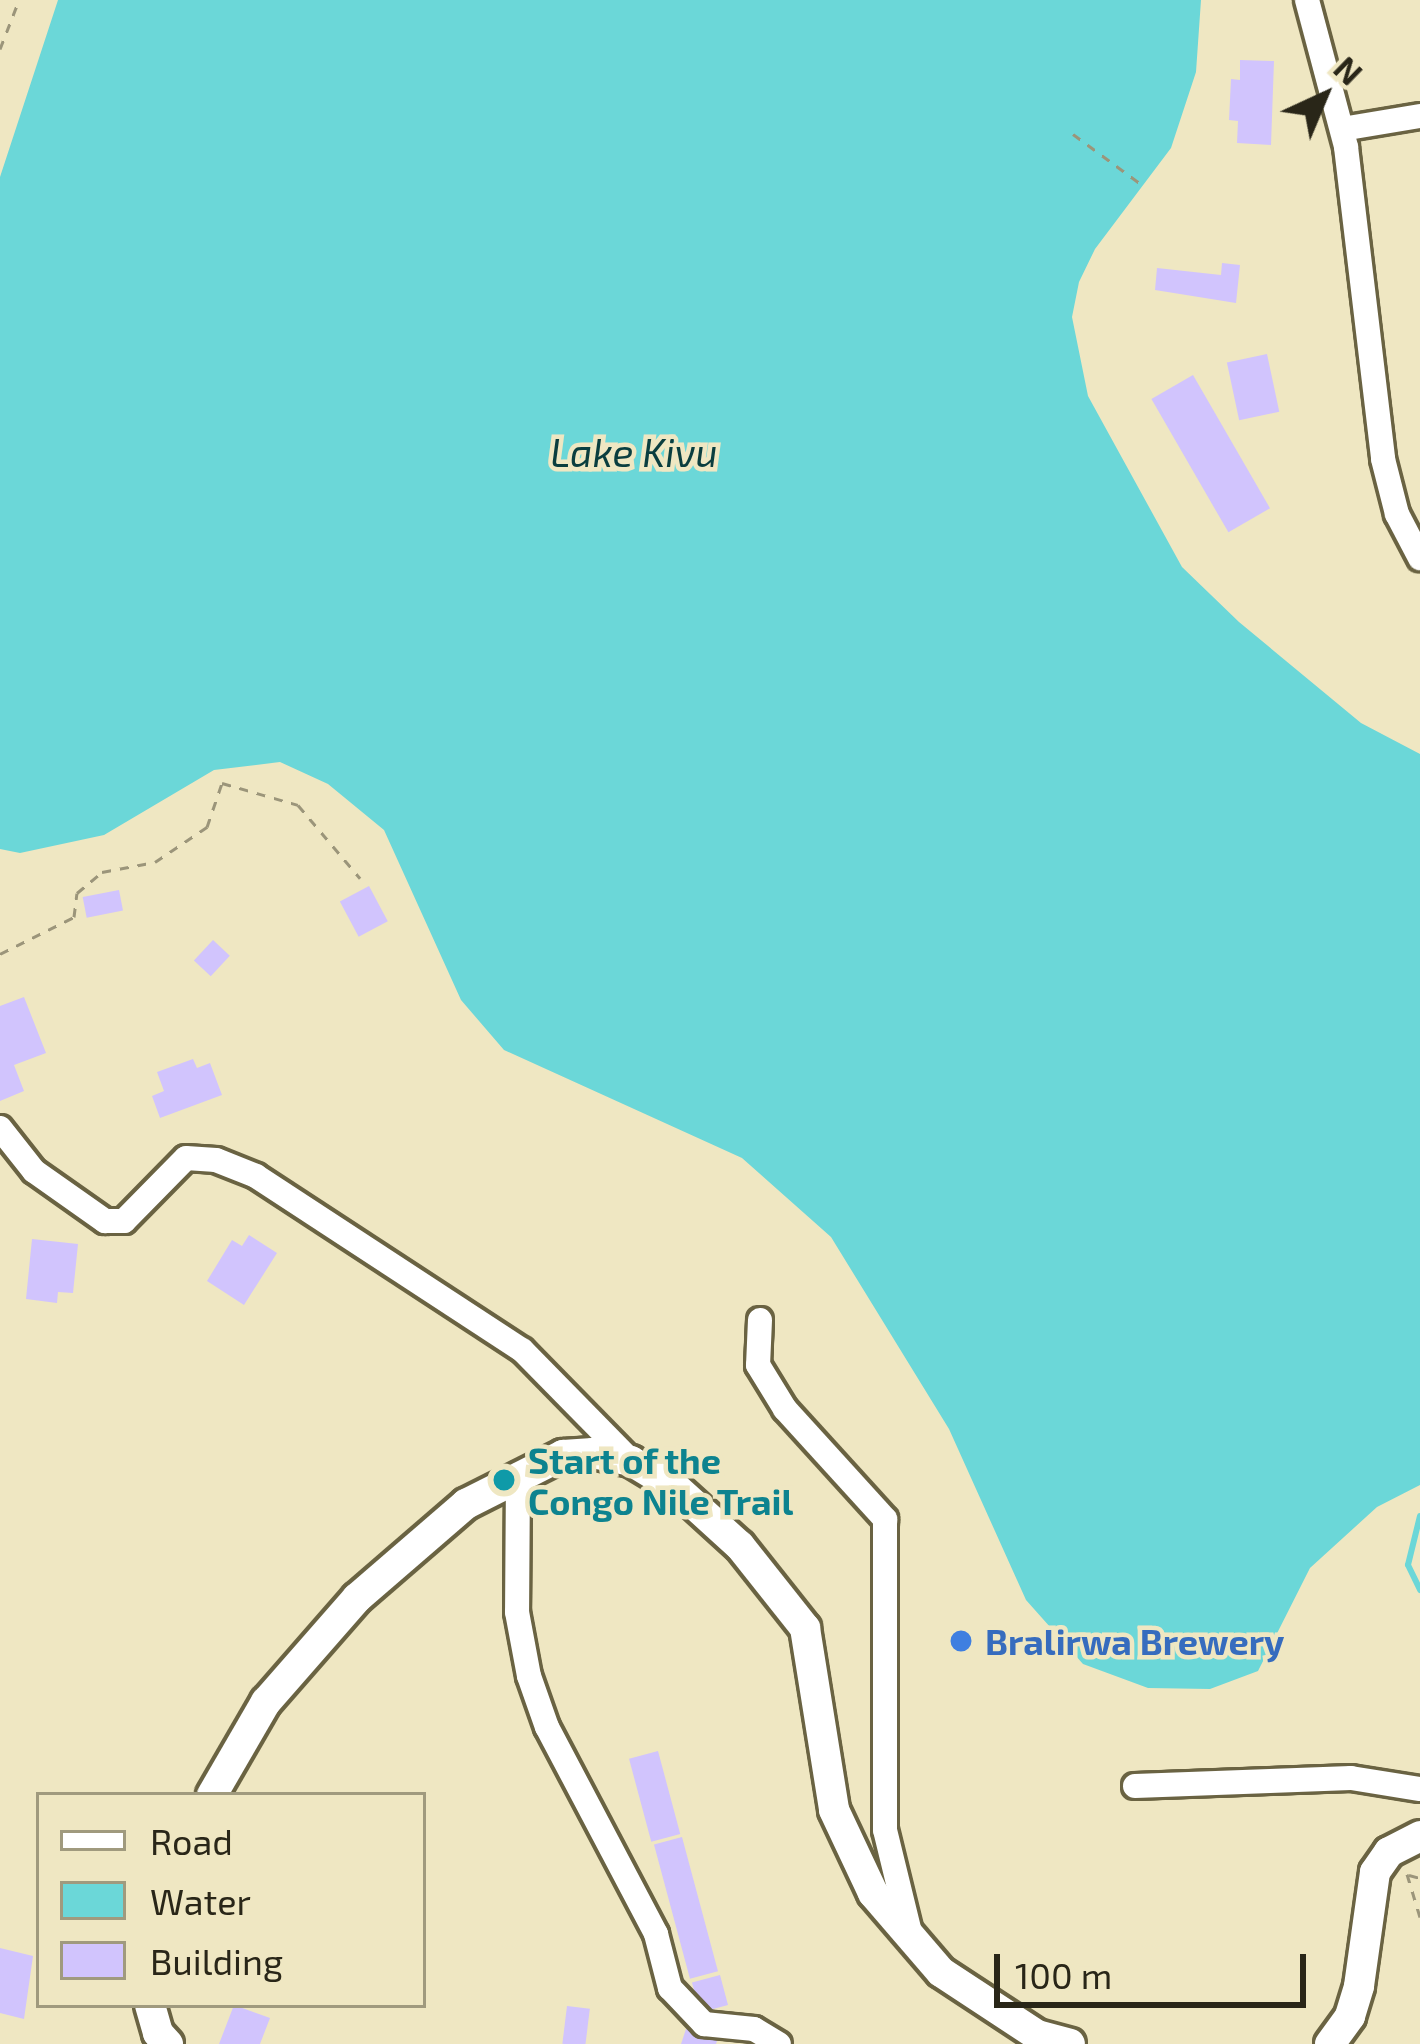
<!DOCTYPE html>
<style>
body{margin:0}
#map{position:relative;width:1420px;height:2044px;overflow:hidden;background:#efe7c2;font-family:"Exo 2",sans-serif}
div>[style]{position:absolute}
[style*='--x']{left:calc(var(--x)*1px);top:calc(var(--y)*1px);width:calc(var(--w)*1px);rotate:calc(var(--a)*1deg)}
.water>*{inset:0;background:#6bd7d8}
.stream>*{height:6px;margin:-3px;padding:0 3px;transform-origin:3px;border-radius:3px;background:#6bd7d8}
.building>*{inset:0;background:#d1c4fd;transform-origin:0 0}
.path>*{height:3px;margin-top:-1.5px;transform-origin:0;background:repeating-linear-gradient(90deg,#9b957a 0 9px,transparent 0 18px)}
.roads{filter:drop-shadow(3px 0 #6a6342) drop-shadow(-3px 0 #6a6342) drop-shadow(0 3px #6a6342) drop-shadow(0 -3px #6a6342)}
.minor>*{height:24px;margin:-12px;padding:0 12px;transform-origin:12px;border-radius:12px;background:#fff}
.major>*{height:30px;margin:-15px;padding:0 15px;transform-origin:15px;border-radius:15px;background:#fff}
.dots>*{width:33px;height:33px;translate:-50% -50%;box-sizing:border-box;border:6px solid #efe7c2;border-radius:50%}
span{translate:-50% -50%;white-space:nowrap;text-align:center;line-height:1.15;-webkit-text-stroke:9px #efe7c2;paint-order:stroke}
.culture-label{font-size:36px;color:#0d838f;font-weight:700}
.left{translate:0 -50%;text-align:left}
.shop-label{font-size:36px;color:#366cbe;font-weight:700}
.water-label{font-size:39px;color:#0a3e3f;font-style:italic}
.legend{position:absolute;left:36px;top:1792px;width:390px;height:216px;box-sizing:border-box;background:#efe7c2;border:3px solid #a09a7e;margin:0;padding:15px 21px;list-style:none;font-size:36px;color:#292618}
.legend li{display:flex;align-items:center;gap:24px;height:60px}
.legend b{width:60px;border:3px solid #a09a7e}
.north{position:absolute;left:1264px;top:36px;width:120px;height:120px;-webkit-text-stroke:9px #efe7c2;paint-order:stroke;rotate:44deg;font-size:33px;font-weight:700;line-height:48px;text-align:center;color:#292618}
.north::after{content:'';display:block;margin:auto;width:42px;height:54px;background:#292618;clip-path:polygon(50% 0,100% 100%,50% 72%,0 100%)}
.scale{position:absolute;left:994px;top:1954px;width:312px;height:54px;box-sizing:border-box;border:6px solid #292618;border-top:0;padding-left:15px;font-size:36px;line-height:42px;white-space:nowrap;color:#292618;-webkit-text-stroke:9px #efe7c2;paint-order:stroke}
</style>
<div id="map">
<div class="water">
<i style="clip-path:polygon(58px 0,1201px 0,1196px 72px,1171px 148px,1095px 249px,1079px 282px,1072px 317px,1088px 396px,1182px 567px,1239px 622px,1361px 723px,1420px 754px,1420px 1485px,1377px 1507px,1310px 1568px,1258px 1671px,1210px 1689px,1148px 1688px,1083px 1664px,1026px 1600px,949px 1429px,831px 1237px,742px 1158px,504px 1050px,461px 1000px,384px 830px,328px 784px,280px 762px,214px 770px,104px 835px,20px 853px,0 849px,0 177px)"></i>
</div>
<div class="stream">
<i style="--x:1420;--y:1516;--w:50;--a:103.8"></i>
<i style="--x:1408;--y:1565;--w:28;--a:64"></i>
</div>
<div class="building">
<i style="clip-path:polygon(1240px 60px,1274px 61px,1271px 145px,1237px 143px,1238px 121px,1229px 120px,1231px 79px,1240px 80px)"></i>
<i style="clip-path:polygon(1222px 263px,1240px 265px,1236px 303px,1155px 290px,1157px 268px,1221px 275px)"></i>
<i style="left:1267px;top:354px;width:59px;height:41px;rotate:78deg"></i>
<i style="left:1193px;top:375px;width:154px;height:48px;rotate:60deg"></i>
<i style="left:369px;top:886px;width:40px;height:33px;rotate:62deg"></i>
<i style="left:119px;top:890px;width:21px;height:37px;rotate:79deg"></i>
<i style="left:213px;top:940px;width:23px;height:28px;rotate:43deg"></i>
<i style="clip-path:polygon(24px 997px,46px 1053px,14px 1065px,24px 1091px,0 1101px,0 1006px)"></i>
<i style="clip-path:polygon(193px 1059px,197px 1068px,210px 1063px,222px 1095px,160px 1118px,152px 1096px,164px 1091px,157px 1072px)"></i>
<i style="clip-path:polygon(249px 1235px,277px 1253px,244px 1305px,207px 1281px,232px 1240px,242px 1246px)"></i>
<i style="clip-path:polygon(32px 1239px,78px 1244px,73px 1293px,58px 1292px,57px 1303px,26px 1299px)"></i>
<i style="left:658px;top:1751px;width:86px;height:30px;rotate:75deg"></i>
<i style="left:682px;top:1837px;width:139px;height:29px;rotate:75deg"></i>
<i style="clip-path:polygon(0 1948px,33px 1956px,24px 2019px,0 2013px)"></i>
<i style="left:720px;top:1975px;width:31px;height:29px;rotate:75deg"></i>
<i style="clip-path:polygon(234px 2005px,270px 2018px,260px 2044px,219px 2044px)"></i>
<i style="left:567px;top:2006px;width:23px;height:38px;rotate:7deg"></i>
<i style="clip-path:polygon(686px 2029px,718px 2038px,716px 2044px,681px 2044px)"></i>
</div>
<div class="path">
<i style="--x:0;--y:49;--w:53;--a:-68.8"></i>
<i style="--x:1073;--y:134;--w:89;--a:36.4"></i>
<i style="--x:0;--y:954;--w:83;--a:-26.6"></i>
<i style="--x:74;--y:917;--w:24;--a:-83"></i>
<i style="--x:77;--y:893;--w:33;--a:-40"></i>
<i style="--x:102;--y:872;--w:54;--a:-10.7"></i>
<i style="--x:155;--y:862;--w:63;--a:-33.9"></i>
<i style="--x:207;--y:827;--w:46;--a:-71.2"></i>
<i style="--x:222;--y:783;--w:79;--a:16.1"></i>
<i style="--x:298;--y:805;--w:96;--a:49.7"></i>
<i style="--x:1407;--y:1874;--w:45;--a:73.2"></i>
<i style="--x:1409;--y:1875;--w:11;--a:15"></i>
</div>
<div class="roads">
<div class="minor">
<i style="--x:1307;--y:0;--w:152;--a:75.1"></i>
<i style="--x:1346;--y:147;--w:314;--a:83.2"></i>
<i style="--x:1383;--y:459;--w:57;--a:75.7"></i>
<i style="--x:1397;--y:514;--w:50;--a:62.4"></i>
<i style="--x:1342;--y:129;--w:79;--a:-9.5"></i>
<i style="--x:0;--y:1128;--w:55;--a:51.7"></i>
<i style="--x:34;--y:1171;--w:87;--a:35.2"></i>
<i style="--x:105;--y:1221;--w:19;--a:0"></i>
<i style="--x:124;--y:1221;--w:88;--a:-45.5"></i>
<i style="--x:186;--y:1158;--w:30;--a:4"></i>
<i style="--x:216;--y:1160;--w:43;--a:21.8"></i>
<i style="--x:256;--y:1176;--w:318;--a:33.2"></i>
<i style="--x:522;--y:1350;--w:156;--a:45.5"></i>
<i style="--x:760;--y:1320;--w:45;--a:92.5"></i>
<i style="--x:758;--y:1365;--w:52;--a:58.5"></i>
<i style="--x:785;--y:1409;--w:149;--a:47.7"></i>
<i style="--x:885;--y:1519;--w:311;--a:90"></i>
<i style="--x:885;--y:1830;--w:110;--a:76.3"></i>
<i style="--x:518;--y:1475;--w:137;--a:90.4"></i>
<i style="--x:517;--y:1612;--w:65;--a:79.4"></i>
<i style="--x:529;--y:1676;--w:54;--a:70.6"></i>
<i style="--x:547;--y:1727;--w:234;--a:62.2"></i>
<i style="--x:656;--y:1934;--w:56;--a:75.5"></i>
<i style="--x:670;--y:1988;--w:50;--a:46.6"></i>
<i style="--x:704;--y:2024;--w:50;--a:5.7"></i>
<i style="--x:754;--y:2029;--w:29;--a:31"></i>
<i style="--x:1135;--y:1786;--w:216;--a:-2.1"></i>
<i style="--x:1351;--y:1778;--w:70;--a:9.1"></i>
</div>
<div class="major">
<i style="--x:212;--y:1795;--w:108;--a:-59.9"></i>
<i style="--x:266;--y:1702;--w:138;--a:-48.8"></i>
<i style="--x:357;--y:1598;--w:144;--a:-40.8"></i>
<i style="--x:466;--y:1504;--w:109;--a:-26.8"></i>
<i style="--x:563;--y:1455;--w:30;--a:-4"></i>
<i style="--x:593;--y:1453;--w:39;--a:12"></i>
<i style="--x:631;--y:1461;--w:52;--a:31"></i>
<i style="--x:676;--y:1488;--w:86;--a:42.2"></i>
<i style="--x:740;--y:1546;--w:105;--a:51.6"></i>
<i style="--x:805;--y:1628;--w:184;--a:80.9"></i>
<i style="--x:834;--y:1810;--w:92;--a:64.8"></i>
<i style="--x:873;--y:1893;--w:104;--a:49.3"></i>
<i style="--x:941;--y:1972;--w:115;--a:33.3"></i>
<i style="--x:1037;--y:2035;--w:34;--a:15"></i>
<i style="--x:150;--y:2005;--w:29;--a:74"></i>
<i style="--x:158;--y:2033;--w:15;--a:48"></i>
<i style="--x:1330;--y:2044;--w:34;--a:-54"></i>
<i style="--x:1350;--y:2016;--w:31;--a:-73"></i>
<i style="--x:1359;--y:1986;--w:115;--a:-82"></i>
<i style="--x:1375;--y:1872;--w:24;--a:-55"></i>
<i style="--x:1389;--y:1852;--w:35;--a:-27"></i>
</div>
</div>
<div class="dots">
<i style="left:504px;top:1480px;background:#0f9aa8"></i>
<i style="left:961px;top:1641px;background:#3f7fe0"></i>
</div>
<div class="culture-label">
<span class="left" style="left:528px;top:1480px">Start of the<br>Congo Nile Trail</span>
</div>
<div class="shop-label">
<span class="left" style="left:985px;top:1641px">Bralirwa Brewery</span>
</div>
<div class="water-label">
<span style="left:634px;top:452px">Lake Kivu</span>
</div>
<ul class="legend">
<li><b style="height:15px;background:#fff"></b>Road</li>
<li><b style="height:33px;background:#6bd7d8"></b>Water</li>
<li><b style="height:33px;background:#d1c4fd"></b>Building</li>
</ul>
<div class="north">N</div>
<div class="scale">100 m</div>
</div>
